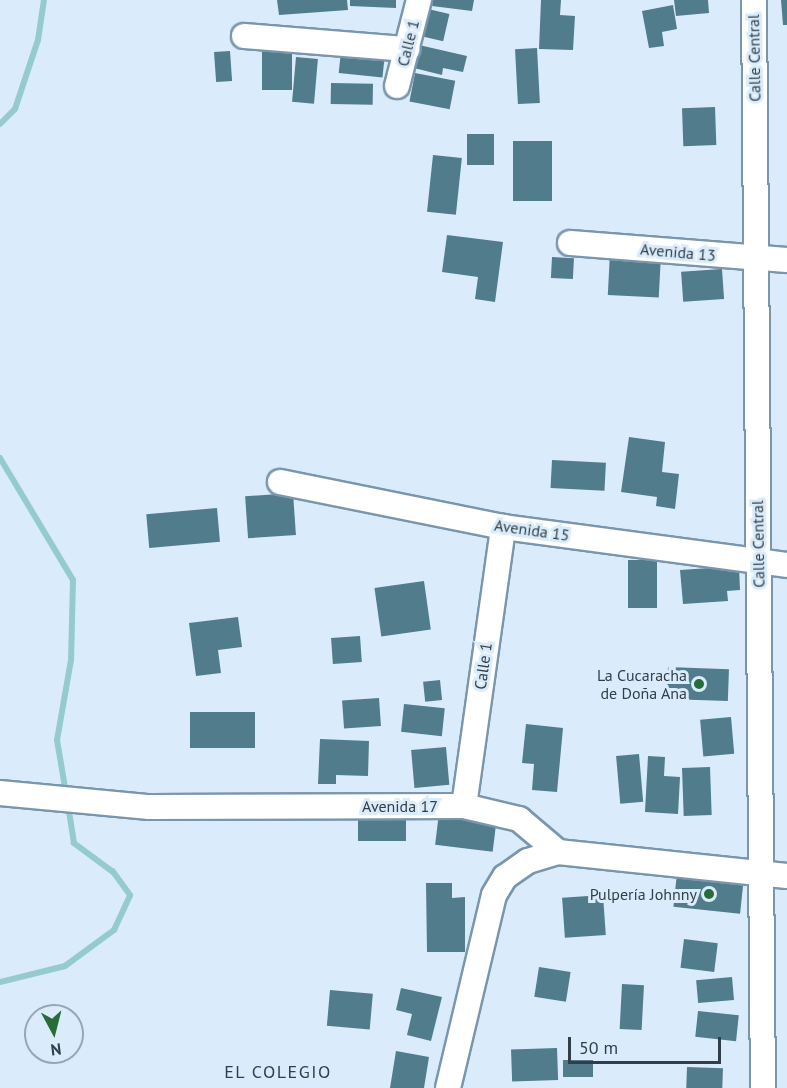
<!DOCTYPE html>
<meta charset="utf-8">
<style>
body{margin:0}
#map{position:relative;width:787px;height:1088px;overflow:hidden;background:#daecfb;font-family:"PT Sans",sans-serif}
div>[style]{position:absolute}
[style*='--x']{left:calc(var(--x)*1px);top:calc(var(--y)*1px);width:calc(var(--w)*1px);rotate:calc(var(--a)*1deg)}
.stream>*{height:6px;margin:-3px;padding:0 3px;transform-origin:3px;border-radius:3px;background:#96cad1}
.building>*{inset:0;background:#507c8c;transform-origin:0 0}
.roads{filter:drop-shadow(2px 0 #7a96ad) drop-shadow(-2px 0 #7a96ad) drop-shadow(0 2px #7a96ad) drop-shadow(0 -2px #7a96ad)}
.street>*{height:24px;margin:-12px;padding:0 12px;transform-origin:12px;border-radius:12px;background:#fff}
.dots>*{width:16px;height:16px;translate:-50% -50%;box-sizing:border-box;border:3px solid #daecfb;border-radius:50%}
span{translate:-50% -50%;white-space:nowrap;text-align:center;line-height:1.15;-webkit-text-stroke:6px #daecfb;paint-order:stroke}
.street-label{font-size:16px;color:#323f48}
.poi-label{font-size:16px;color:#323f48}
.right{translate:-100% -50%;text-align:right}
.neighbourhood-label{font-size:18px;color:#323f48;letter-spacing:1.5px}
.north{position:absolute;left:24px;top:1004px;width:60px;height:60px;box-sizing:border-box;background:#daecfb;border:2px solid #97a7b3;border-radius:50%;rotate:173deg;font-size:16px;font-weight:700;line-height:24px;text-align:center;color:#323f48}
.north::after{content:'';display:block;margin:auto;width:21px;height:27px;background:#266d3a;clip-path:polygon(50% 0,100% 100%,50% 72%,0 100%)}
.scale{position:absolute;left:568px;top:1037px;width:153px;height:27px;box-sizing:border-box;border:3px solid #323f48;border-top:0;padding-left:8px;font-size:18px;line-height:21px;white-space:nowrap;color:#323f48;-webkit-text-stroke:4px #daecfb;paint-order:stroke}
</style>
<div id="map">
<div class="stream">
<i style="--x:0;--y:124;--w:21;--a:-45"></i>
<i style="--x:15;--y:109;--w:73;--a:-71.6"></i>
<i style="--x:38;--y:40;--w:40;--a:-81.5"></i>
<i style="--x:0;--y:458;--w:142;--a:59.1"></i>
<i style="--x:73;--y:580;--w:80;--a:91.4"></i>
<i style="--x:71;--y:660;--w:81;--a:99.9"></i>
<i style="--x:57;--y:740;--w:54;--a:80.4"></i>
<i style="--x:0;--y:982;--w:67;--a:-13.8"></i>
<i style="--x:65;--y:966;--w:61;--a:-36.3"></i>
<i style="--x:114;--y:930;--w:38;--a:-65"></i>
<i style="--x:130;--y:895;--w:29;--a:-126"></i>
<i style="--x:113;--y:872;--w:49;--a:-143.4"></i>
<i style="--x:74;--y:843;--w:37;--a:-99"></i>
</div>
<div class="building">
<i style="clip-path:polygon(277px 0,347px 0,348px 10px,279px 15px)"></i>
<i style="clip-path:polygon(350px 0,396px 0,396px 8px,350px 6px)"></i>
<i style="clip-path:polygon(433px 0,474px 0,472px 11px,432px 6px)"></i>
<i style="clip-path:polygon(541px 0,561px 0,560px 15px,575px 16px,573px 50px,539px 49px)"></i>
<i style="clip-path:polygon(674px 0,708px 0,709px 13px,676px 16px)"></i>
<i style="clip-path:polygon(781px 0,787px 0,787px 25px,783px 25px)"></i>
<i style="clip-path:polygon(673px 5px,677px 29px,662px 32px,664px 46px,649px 48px,642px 11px)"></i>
<i style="left:428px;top:9px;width:22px;height:28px;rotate:13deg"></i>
<i style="clip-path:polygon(419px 45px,467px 56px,463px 72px,443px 68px,442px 75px,414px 68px)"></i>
<i style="left:262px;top:46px;width:30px;height:44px"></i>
<i style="left:537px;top:48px;width:55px;height:22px;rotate:87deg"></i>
<i style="left:230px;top:51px;width:30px;height:16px;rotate:86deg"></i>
<i style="left:341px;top:51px;width:44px;height:22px;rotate:6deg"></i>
<i style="left:296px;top:57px;width:22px;height:45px;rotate:5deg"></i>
<i style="left:415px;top:73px;width:41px;height:29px;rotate:11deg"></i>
<i style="left:331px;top:83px;width:42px;height:21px;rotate:1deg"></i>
<i style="left:715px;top:107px;width:38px;height:33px;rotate:88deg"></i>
<i style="left:467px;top:134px;width:27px;height:31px"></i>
<i style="left:552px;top:141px;width:60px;height:39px;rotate:90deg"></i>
<i style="left:433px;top:155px;width:29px;height:57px;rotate:6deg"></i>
<i style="clip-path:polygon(447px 235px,503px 242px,495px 302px,475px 299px,478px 277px,442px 272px)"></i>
<i style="left:610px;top:253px;width:51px;height:42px;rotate:3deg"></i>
<i style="left:552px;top:257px;width:22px;height:21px;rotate:3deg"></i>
<i style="left:722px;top:269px;width:30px;height:41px;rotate:86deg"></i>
<i style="clip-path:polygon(629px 437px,665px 442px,662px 472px,679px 474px,675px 509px,656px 506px,657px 497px,621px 492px)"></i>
<i style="left:552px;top:460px;width:54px;height:28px;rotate:3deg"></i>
<i style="left:293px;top:493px;width:42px;height:48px;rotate:86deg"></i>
<i style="left:217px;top:508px;width:34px;height:71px;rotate:85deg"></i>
<i style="left:628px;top:560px;width:29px;height:48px"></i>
<i style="clip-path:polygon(739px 566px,740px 590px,727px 591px,728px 601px,683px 604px,680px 570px)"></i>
<i style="left:424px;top:581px;width:49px;height:50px;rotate:82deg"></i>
<i style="clip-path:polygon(238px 617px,242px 647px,218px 650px,221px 673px,196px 676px,189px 623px)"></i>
<i style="left:360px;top:636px;width:26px;height:29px;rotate:86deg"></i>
<i style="left:668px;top:667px;width:61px;height:32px;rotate:2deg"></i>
<i style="left:440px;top:680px;width:20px;height:17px;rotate:84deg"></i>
<i style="left:379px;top:698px;width:28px;height:37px;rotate:86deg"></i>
<i style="left:404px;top:704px;width:41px;height:28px;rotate:6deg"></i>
<i style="left:190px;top:712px;width:65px;height:36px"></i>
<i style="left:731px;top:717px;width:37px;height:31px;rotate:85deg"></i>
<i style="clip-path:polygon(526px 724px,563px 728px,557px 792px,532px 790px,534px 764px,522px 763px)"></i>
<i style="clip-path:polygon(320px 739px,369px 741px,368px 776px,336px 775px,336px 784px,318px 784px)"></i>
<i style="left:446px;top:747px;width:38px;height:35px;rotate:85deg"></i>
<i style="left:639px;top:754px;width:48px;height:23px;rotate:85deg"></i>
<i style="clip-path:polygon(648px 756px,665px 757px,664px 776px,680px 777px,678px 814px,645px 812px)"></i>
<i style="left:710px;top:767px;width:48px;height:28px;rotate:88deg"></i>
<i style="left:358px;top:812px;width:48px;height:29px"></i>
<i style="left:439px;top:813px;width:58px;height:32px;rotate:7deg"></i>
<i style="left:677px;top:873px;width:67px;height:34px;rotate:6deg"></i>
<i style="clip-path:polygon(426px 883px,452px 883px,452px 898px,465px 897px,465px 952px,427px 952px)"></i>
<i style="left:603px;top:895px;width:40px;height:41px;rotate:86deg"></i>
<i style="left:684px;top:939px;width:34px;height:29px;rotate:7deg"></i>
<i style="left:539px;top:967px;width:32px;height:30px;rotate:9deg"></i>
<i style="left:732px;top:977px;width:23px;height:36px;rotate:85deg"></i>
<i style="left:622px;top:984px;width:22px;height:45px;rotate:3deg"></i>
<i style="clip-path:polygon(401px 988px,442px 997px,431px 1041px,407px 1035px,412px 1014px,396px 1010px)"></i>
<i style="left:330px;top:990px;width:43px;height:36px;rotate:5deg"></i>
<i style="left:698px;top:1011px;width:41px;height:26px;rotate:6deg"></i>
<i style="left:557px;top:1048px;width:32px;height:46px;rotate:88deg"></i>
<i style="clip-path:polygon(396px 1051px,429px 1057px,424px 1088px,390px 1088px)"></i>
<i style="left:563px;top:1060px;width:30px;height:17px"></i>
<i style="left:687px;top:1067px;width:36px;height:21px;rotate:2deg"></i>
</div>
<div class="roads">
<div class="street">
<i style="--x:754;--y:0;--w:1088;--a:89.53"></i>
<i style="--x:244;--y:36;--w:164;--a:4.6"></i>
<i style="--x:397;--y:86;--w:89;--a:-75.7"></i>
<i style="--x:570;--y:243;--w:218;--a:4.5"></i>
<i style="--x:280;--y:482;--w:227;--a:11.4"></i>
<i style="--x:503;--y:527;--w:287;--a:7.6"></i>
<i style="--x:0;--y:793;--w:150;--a:5.4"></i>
<i style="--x:149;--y:807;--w:315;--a:-0.2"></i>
<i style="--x:464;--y:806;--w:57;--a:13.3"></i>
<i style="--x:519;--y:819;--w:51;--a:40.2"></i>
<i style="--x:558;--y:852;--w:230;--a:6"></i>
<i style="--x:464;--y:806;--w:282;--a:-82"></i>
<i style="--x:448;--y:1088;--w:198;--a:-76.6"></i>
<i style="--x:494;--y:895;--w:21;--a:-59"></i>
<i style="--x:505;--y:877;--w:28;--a:-35"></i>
<i style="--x:528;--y:861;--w:31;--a:-17"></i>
</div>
</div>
<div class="dots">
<i style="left:699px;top:684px;background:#266d3a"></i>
<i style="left:709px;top:894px;background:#266d3a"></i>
</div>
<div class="street-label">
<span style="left:408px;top:43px;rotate:-76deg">Calle 1</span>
<span style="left:754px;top:58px;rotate:-91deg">Calle Central</span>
<span style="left:678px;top:252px;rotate:5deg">Avenida 13</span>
<span style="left:532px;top:530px;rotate:8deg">Avenida 15</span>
<span style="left:758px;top:544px;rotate:-91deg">Calle Central</span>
<span style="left:483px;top:666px;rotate:-82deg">Calle 1</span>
<span style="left:400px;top:806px">Avenida 17</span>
</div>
<div class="poi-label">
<span class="right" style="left:687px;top:684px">La Cucaracha<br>de Doña Ana</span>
<span class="right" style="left:697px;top:894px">Pulpería Johnny</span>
</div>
<div class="neighbourhood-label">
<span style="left:278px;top:1072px">EL COLEGIO</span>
</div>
<div class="north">N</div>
<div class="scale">50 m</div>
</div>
